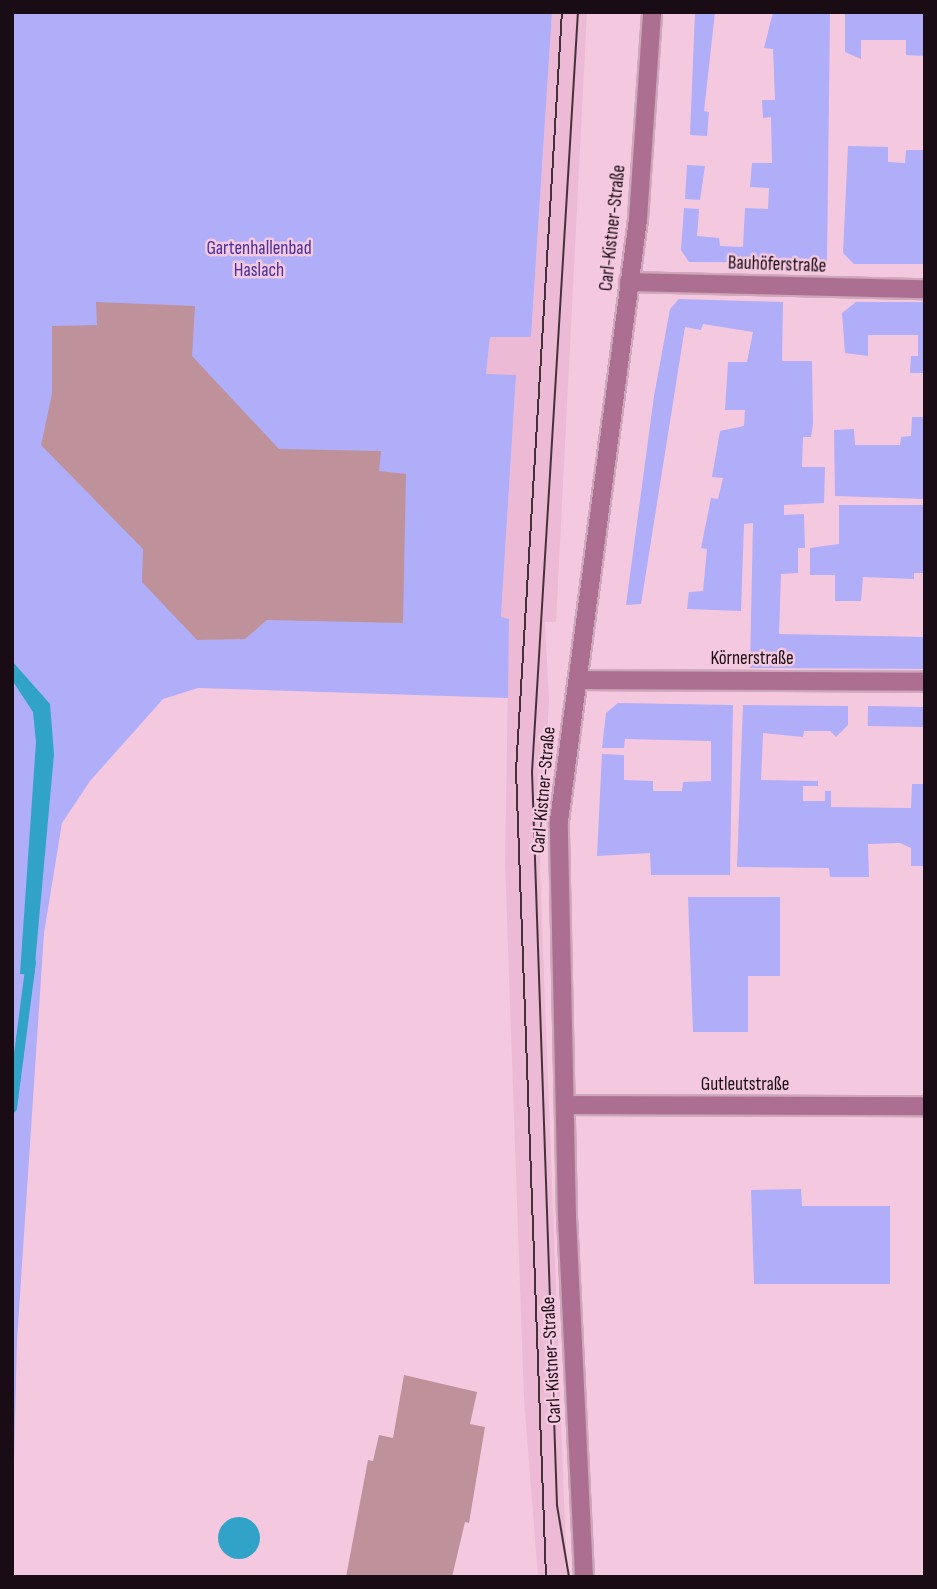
<!DOCTYPE html>
<meta charset="utf-8">
<style>
body{margin:0}
#map{position:relative;width:937px;height:1589px;overflow:hidden;background:#f4c9df;font-family:"Sofia Sans Condensed",sans-serif}
div>[style]{position:absolute}
[style*='--x']{left:calc(var(--x)*1px);top:calc(var(--y)*1px);width:calc(var(--w)*1px);rotate:calc(var(--a)*1deg)}
.built>*{inset:0;background:#ecbad5}
.green>*{inset:0;background:#b0adf9;transform-origin:0 0}
.water>*{inset:0;background:#31a2c8}
.round{border-radius:50%}
.stream>*{height:10px;margin:-5px;padding:0 5px;transform-origin:5px;border-radius:5px;background:#31a2c8}
.building>*{inset:0;background:#bf919a}
.roads{filter:drop-shadow(2px 0 #cda7ba) drop-shadow(-2px 0 #cda7ba) drop-shadow(0 2px #cda7ba) drop-shadow(0 -2px #cda7ba)}
.street>*{height:18px;margin:-9px;padding:0 9px;transform-origin:9px;border-radius:9px;background:#ad6f91}
.tram>*{height:2px;margin:-1px;padding:0 1px;transform-origin:1px;border-radius:1px;background:#45313c}
span{translate:-50% -50%;white-space:nowrap;text-align:center;line-height:1.15;-webkit-text-stroke:5px #f4c9df;paint-order:stroke}
.street-label{font-size:19px;color:#1a0c14}
.park-label{font-size:19px;color:#452e9d}
.frame{position:absolute;inset:0;border:14px solid #1a0c14;pointer-events:none}
</style>
<div id="map">
<div class="built">
<i style="clip-path:polygon(552px 12px,587px 12px,556px 622px,545px 622px,549px 700px,540px 869px,567px 1577px,538px 1577px,524px 1400px,505px 863px,509px 619px,501px 618px,516px 375px,486px 375px,490px 337px,531px 337px)"></i>
</div>
<div class="green">
<i style="clip-path:polygon(12px 12px,552px 12px,531px 337px,490px 337px,486px 374px,516px 375px,501px 617px,509px 619px,508px 698px,198px 688px,163px 699px,90px 781px,62px 823px,44px 933px,17px 1340px,12px 1542px)"></i>
<i style="clip-path:polygon(695px 12px,715px 12px,704px 111px,709px 112px,707px 136px,690px 135px)"></i>
<i style="clip-path:polygon(773px 12px,830px 12px,827px 263px,689px 262px,681px 250px,684px 208px,699px 209px,697px 236px,719px 238px,720px 246px,743px 247px,745px 208px,768px 209px,769px 188px,750px 187px,752px 163px,772px 163px,771px 117px,763px 118px,762px 100px,775px 100px,773px 49px,764px 48px)"></i>
<i style="clip-path:polygon(845px 12px,925px 12px,925px 56px,906px 55px,906px 40px,861px 40px,861px 59px,845px 52px)"></i>
<i style="clip-path:polygon(848px 146px,888px 147px,888px 162px,905px 163px,906px 150px,925px 150px,925px 264px,854px 264px,843px 253px)"></i>
<i style="clip-path:polygon(687px 165px,705px 166px,700px 200px,685px 199px)"></i>
<i style="clip-path:polygon(679px 299px,783px 302px,782px 361px,812px 361px,813px 424px,811px 437px,803px 437px,802px 467px,825px 467px,824px 503px,784px 505px,784px 515px,804px 514px,805px 548px,798px 548px,798px 573px,781px 574px,779px 634px,925px 637px,925px 669px,750px 668px,753px 523px,744px 524px,741px 611px,687px 609px,689px 592px,703px 591px,707px 549px,701px 548px,711px 498px,718px 499px,723px 478px,712px 477px,720px 431px,744px 426px,745px 410px,725px 410px,728px 362px,747px 362px,753px 332px,703px 324px,701px 330px,685px 327px,641px 604px,626px 605px,654px 396px,670px 309px)"></i>
<i style="clip-path:polygon(856px 302px,925px 302px,925px 373px,910px 373px,911px 356px,918px 356px,918px 335px,868px 335px,868px 356px,845px 353px,842px 313px)"></i>
<i style="clip-path:polygon(912px 417px,925px 417px,925px 499px,835px 496px,834px 430px,854px 429px,855px 445px,900px 445px,901px 437px,911px 436px)"></i>
<i style="clip-path:polygon(839px 505px,925px 505px,925px 573px,914px 573px,914px 579px,863px 577px,861px 601px,835px 601px,835px 575px,810px 575px,810px 548px,839px 544px)"></i>
<i style="clip-path:polygon(618px 703px,733px 705px,730px 875px,651px 875px,650px 853px,597px 856px,602px 754px,624px 755px,624px 780px,653px 781px,653px 791px,682px 791px,683px 782px,711px 781px,711px 741px,625px 739px,624px 748px,602px 748px,606px 713px)"></i>
<i style="clip-path:polygon(743px 705px,848px 706px,848px 725px,836px 737px,830px 731px,804px 731px,803px 737px,763px 733px,761px 780px,818px 781px,818px 786px,803px 786px,803px 801px,825px 801px,825px 791px,831px 791px,831px 807px,911px 808px,912px 784px,925px 784px,925px 866px,911px 866px,911px 848px,900px 843px,868px 844px,869px 877px,830px 877px,829px 868px,737px 867px)"></i>
<i style="left:868px;top:706px;width:57px;height:20px;rotate:1deg"></i>
<i style="clip-path:polygon(688px 897px,780px 897px,780px 976px,748px 976px,748px 1032px,693px 1032px)"></i>
<i style="clip-path:polygon(801px 1189px,802px 1206px,890px 1206px,890px 1284px,754px 1284px,751px 1190px)"></i>
</div>
<div class="water">
<i style="clip-path:polygon(12px 661px,50px 704px,54px 754px,34px 975px,20px 974px,36px 742px,33px 712px,12px 680px)"></i>
<i class="round" style="left:218px;top:1517px;width:42px;height:42px"></i>
</div>
<div class="stream">
<i style="--x:12;--y:1108;--w:147;--a:-82.6"></i>
</div>
<div class="building">
<i style="clip-path:polygon(96px 302px,195px 306px,192px 356px,279px 449px,381px 451px,379px 471px,406px 474px,403px 623px,267px 620px,245px 639px,197px 640px,142px 582px,143px 549px,41px 445px,52px 394px,52px 326px,97px 325px)"></i>
<i style="clip-path:polygon(404px 1375px,477px 1392px,470px 1424px,485px 1427px,469px 1523px,465px 1522px,452px 1577px,346px 1577px,368px 1460px,373px 1461px,379px 1435px,393px 1438px)"></i>
</div>
<div class="roads">
<div class="street">
<i style="--x:629;--y:282;--w:296;--a:1.4"></i>
<i style="--x:579;--y:680;--w:346;--a:0.3"></i>
<i style="--x:565;--y:1105;--w:360;--a:0.2"></i>
<i style="--x:584;--y:1577;--w:360;--a:-92.7"></i>
<i style="--x:567;--y:1217;--w:396;--a:-91.2"></i>
<i style="--x:559;--y:821;--w:607;--a:-82.52"></i>
<i style="--x:638;--y:219;--w:207;--a:-86.1"></i>
</div>
</div>
<div class="tram">
<i style="--x:546;--y:1577;--w:808;--a:-92.13"></i>
<i style="--x:516;--y:770;--w:759;--a:-86.53"></i>
<i style="--x:569;--y:1577;--w:73;--a:-99.5"></i>
<i style="--x:557;--y:1505;--w:733;--a:-91.95"></i>
<i style="--x:532;--y:772;--w:761;--a:-86.54"></i>
</div>
<div class="street-label">
<span style="left:613px;top:228px;rotate:-84deg">Carl-Kistner-Straße</span>
<span style="left:777px;top:265px;rotate:2deg">Bauhöferstraße</span>
<span style="left:752px;top:659px">Körnerstraße</span>
<span style="left:544px;top:790px;rotate:-85deg">Carl-Kistner-Straße</span>
<span style="left:745px;top:1085px">Gutleutstraße</span>
<span style="left:552px;top:1360px;rotate:-93deg">Carl-Kistner-Straße</span>
</div>
<div class="park-label">
<span style="left:259px;top:260px">Gartenhallenbad<br>Haslach</span>
</div>
<div class="frame"></div>
</div>
